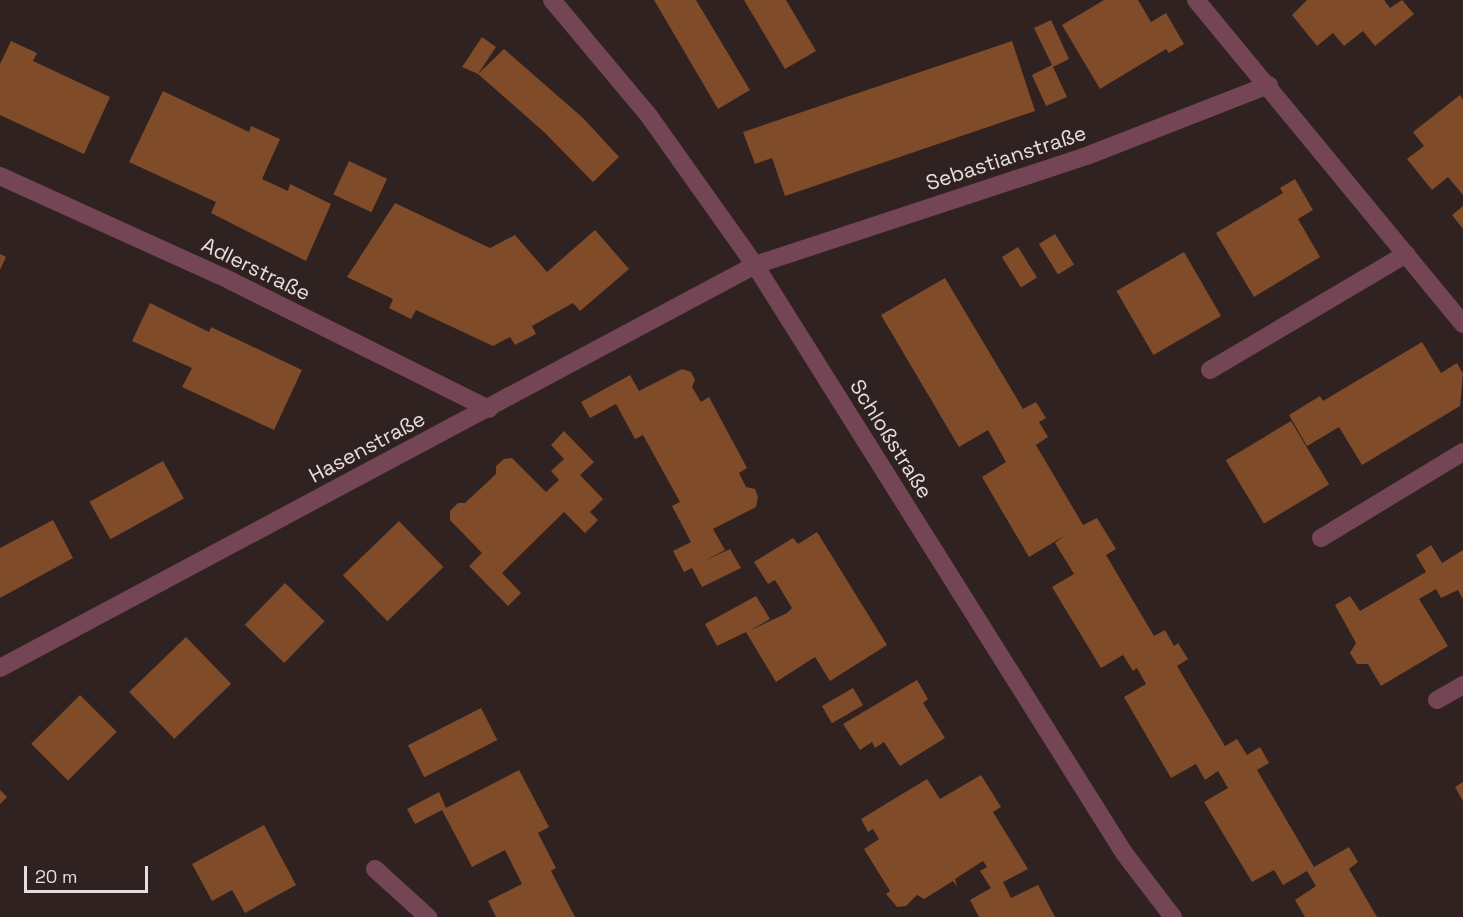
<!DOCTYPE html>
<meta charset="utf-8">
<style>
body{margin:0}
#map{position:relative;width:1463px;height:917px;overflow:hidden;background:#2f2221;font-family:"Space Grotesk",sans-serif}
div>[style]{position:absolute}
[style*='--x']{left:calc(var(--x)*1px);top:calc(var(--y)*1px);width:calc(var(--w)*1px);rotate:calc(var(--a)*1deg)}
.building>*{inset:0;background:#7f4b29;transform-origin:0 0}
.minor>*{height:18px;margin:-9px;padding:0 9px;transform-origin:9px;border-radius:9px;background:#744655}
.tertiary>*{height:18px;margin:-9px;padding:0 9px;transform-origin:9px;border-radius:9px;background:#744655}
span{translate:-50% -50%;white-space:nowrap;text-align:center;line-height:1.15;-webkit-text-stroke:4.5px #2f2221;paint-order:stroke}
.street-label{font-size:21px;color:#e7dedd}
.scale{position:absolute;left:24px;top:866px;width:124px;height:27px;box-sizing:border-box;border:3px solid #e7dedd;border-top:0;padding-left:8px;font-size:18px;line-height:21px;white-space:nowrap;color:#e7dedd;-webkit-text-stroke:4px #2f2221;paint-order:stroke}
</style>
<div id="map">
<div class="building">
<i style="clip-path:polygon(654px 0,696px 0,750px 90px,718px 109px)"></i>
<i style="clip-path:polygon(744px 0,786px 0,816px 51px,785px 69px)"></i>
<i style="clip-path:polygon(1104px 0,1138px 0,1151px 22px,1166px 13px,1184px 44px,1169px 53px,1166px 49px,1100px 89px,1062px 25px)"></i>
<i style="clip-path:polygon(1307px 0,1384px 0,1390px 8px,1402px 0,1414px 14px,1375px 46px,1363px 31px,1344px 46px,1333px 33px,1317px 46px,1292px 15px)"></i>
<i style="clip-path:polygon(1051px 20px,1069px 59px,1053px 67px,1067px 97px,1046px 106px,1032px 75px,1052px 65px,1034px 28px)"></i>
<i style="clip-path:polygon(482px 37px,496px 47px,478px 74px,504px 49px,583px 118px,619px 157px,593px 182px,544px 132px,478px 74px,462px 67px)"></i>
<i style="clip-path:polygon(11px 41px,37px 53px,33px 61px,110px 97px,84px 154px,0 115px,0 64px)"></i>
<i style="clip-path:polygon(1012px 41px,1035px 111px,785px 196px,772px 158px,755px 164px,743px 132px)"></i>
<i style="clip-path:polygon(163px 91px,249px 132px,251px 126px,280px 139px,262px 179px,288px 191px,290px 184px,331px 204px,306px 261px,211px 213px,216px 202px,129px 162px)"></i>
<i style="clip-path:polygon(1460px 95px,1463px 100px,1463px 195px,1448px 177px,1432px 190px,1407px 159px,1424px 146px,1413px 132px)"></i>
<i style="left:349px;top:161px;width:42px;height:37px;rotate:25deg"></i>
<i style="clip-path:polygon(1295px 179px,1313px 210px,1298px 219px,1320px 257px,1254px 297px,1216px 233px,1283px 193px,1280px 188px)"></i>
<i style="clip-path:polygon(395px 203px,490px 248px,515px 235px,547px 272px,595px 230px,629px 269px,580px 311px,573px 303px,532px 326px,536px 334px,515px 345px,510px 337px,493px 346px,416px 310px,411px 319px,389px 308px,393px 299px,347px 277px)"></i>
<i style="clip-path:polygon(1463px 206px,1463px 229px,1452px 215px)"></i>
<i style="left:1055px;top:234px;width:36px;height:19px;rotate:58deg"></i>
<i style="left:1018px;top:247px;width:36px;height:19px;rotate:58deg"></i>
<i style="left:1184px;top:252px;width:74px;height:78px;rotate:60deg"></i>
<i style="clip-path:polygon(0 254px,6px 257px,0 270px)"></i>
<i style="clip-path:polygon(945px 278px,1023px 409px,1036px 402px,1046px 418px,1039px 422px,1048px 437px,1036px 445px,1083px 525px,1097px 518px,1116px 549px,1106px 555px,1154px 636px,1165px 630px,1174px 646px,1178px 643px,1188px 659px,1177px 666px,1225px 746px,1237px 739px,1247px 755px,1260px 747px,1269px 763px,1257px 770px,1314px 867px,1349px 847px,1358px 862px,1349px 869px,1377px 917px,1305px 917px,1295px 900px,1316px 886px,1307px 871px,1283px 885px,1274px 870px,1252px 882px,1204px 802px,1228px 788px,1218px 771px,1205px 780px,1196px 764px,1171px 778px,1124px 697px,1146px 684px,1137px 668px,1133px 671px,1123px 655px,1101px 668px,1052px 587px,1074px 574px,1055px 543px,1064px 536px,1029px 557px,982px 477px,1006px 462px,988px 430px,959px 447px,881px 315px)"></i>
<i style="clip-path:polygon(150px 303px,209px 332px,211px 327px,302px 370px,274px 430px,182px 387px,192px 368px,132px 341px)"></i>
<i style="clip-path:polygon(1422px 342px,1441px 373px,1457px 363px,1463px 374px,1460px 406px,1362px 465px,1339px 427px,1307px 446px,1289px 415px,1320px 396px,1323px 401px)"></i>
<i style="clip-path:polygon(682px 369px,691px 372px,695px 380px,692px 387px,701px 402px,709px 397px,747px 468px,739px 473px,746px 487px,755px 489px,758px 497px,756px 507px,713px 529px,725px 550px,704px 561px,730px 549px,741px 568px,702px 587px,692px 568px,684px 572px,673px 551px,691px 542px,672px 506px,680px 502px,643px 435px,635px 439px,616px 404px,590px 418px,581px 402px,630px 375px,639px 391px)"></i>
<i style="left:1291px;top:421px;width:74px;height:76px;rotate:59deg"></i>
<i style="clip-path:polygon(564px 431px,594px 462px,580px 475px,603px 499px,590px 512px,598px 520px,585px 533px,564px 512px,502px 573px,521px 593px,508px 606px,469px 566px,482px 553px,450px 520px,450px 511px,458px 503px,465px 503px,496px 474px,496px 466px,504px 459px,512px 458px,546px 492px,559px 480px,551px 471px,564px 459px,551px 445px)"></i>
<i style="left:163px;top:461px;width:43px;height:84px;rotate:61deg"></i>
<i style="clip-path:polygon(53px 520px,73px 558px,0 598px,0 548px)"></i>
<i style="left:399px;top:521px;width:64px;height:78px;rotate:46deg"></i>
<i style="clip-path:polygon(817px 532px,887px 645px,830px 681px,815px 657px,776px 682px,746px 632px,717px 646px,705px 624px,756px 596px,770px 619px,749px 631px,787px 613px,792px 608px,775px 580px,768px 584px,754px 562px,793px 538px,798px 544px)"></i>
<i style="clip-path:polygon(1431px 545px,1442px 563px,1463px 550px,1463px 599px,1458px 590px,1441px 598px,1436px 589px,1419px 599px,1448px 646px,1381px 686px,1368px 664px,1357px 664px,1350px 653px,1356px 643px,1335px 605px,1350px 596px,1360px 611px,1426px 572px,1416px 555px)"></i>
<i style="left:285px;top:583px;width:55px;height:58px;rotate:44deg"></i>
<i style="left:186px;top:637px;width:65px;height:79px;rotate:46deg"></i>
<i style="clip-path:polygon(917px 680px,928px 699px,923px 703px,945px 738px,900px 766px,884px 742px,875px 748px,872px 742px,860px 750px,843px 724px)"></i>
<i style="left:853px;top:688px;width:20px;height:36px;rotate:60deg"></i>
<i style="left:80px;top:695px;width:52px;height:69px;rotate:45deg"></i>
<i style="left:481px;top:708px;width:36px;height:82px;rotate:63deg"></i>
<i style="clip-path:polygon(519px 770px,549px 827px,538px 833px,556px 868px,551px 871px,575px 917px,496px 917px,488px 901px,522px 884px,505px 850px,472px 867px,442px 810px,415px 824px,407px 809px,439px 792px,446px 808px)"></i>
<i style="clip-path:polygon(981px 775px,1001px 807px,993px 812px,1028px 869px,1003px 882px,1011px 898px,1038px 885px,1055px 917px,979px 917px,970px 900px,991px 888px,980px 871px,987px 867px,983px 861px,955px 879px,957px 887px,953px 881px,924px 899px,917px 895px,906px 906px,897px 907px,886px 894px,890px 891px,864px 849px,879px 839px,873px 829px,868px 832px,861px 819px,927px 779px,940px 799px)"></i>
<i style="clip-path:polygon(1463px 782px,1463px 801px,1455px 787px)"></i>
<i style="clip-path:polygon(0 790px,7px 797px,0 804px)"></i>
<i style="clip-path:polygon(264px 825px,296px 885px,245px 913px,232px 890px,212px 901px,192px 864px)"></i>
</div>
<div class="minor">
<i style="--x:1196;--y:0;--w:420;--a:50.5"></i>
<i style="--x:0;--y:176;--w:254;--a:24.4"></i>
<i style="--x:231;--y:281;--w:288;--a:26.4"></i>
<i style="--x:1210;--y:370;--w:228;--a:-30.6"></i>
<i style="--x:1321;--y:538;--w:166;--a:-31.2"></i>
<i style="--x:0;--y:668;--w:856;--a:-28.09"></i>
<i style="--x:755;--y:265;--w:352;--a:-18.2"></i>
<i style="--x:1089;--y:155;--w:193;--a:-21.3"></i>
<i style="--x:1437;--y:700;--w:30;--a:-30"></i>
<i style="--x:375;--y:869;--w:72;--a:42.2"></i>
</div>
<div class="tertiary">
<i style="--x:552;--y:0;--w:151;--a:50.1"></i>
<i style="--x:649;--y:116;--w:183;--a:54.6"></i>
<i style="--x:755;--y:265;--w:694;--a:57.89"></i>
<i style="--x:1124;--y:853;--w:81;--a:52.6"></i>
</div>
<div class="street-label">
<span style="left:1006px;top:158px;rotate:-18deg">Sebastianstraße</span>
<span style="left:256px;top:269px;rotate:26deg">Adlerstraße</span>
<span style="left:891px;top:439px;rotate:58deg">Schloßstraße</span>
<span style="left:367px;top:447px;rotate:-28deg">Hasenstraße</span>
</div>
<div class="scale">20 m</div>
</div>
